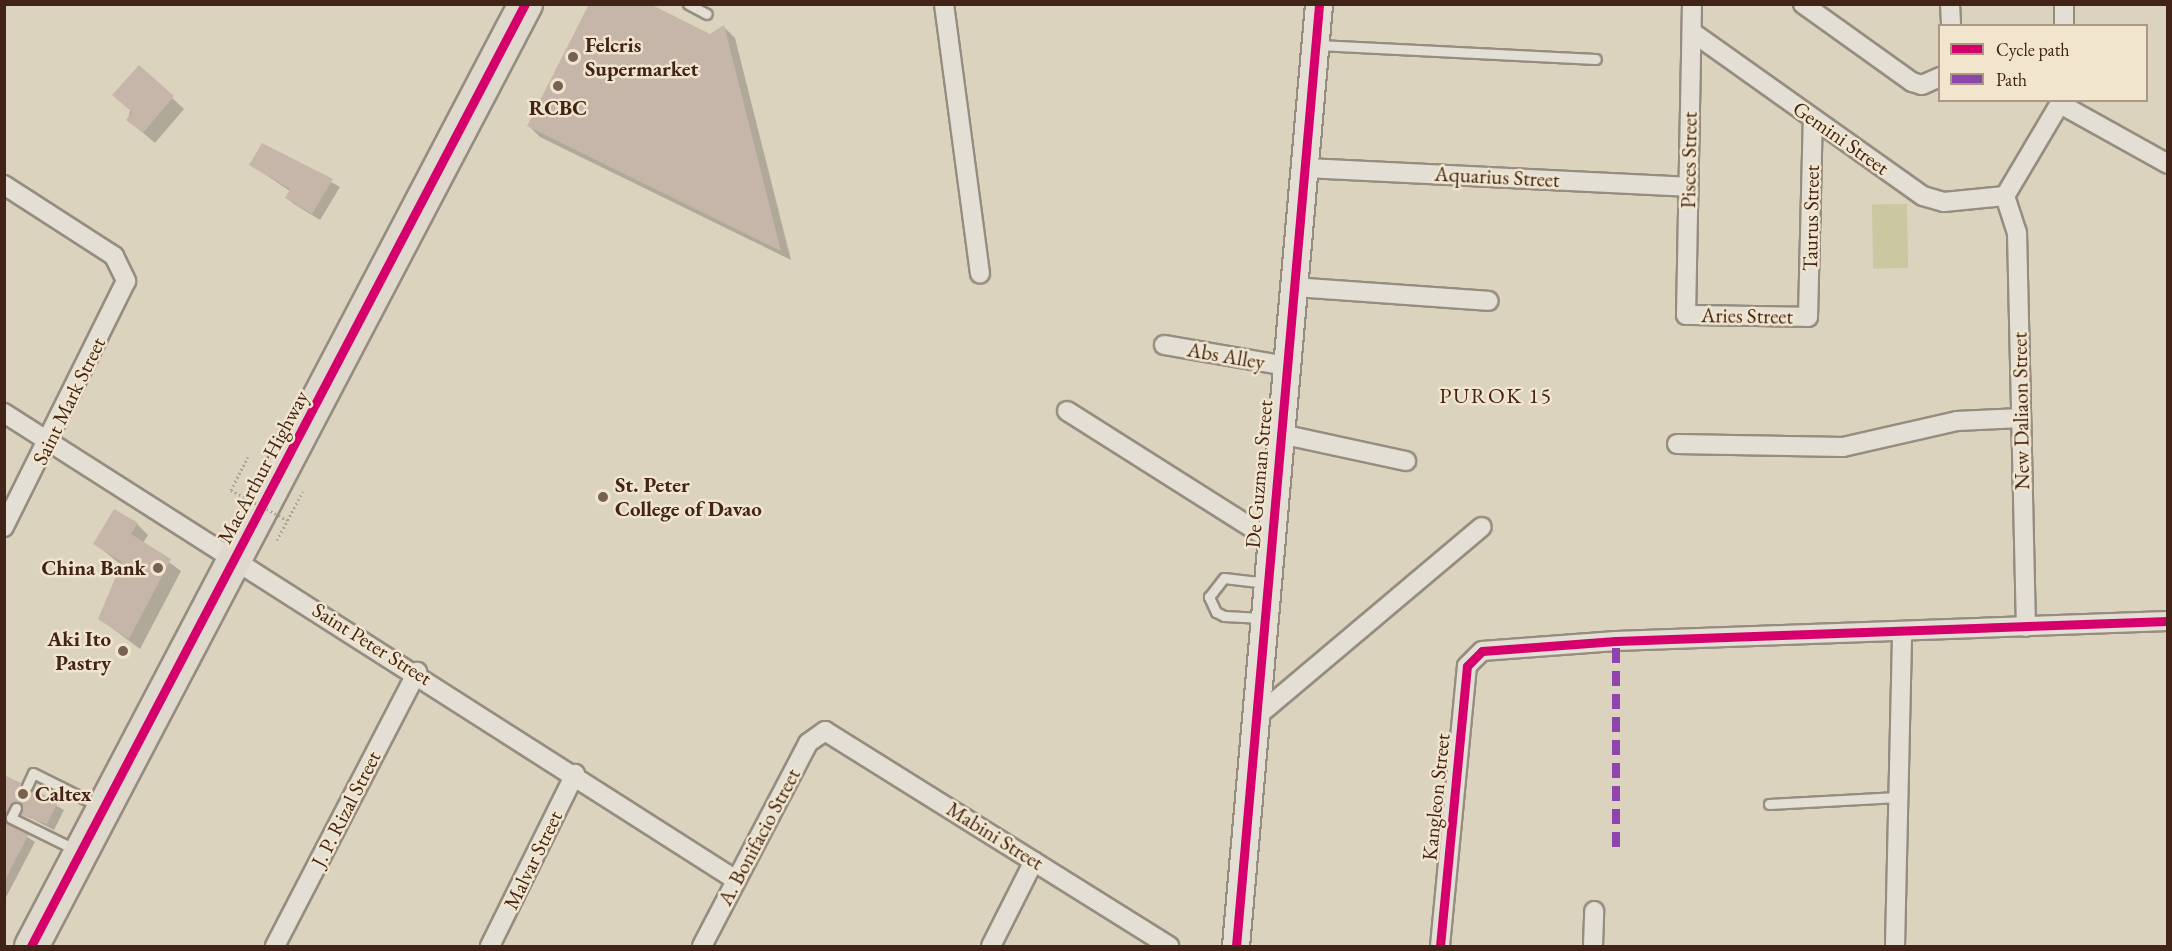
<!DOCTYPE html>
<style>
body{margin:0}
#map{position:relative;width:2172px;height:951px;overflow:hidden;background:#dcd3bf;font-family:"EB Garamond",serif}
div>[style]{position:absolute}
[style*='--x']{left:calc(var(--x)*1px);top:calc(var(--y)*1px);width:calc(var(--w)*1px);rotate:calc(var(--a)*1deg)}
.green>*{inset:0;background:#cac7a1;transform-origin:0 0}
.shadow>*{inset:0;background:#0003}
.building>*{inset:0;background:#c6b5a9}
.path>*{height:3px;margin-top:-1.5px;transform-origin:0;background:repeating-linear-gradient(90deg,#a7a098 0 1.5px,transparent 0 4.5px)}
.roads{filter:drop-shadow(2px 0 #968d80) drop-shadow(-2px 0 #968d80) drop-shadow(0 2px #968d80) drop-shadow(0 -2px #968d80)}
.lane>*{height:9px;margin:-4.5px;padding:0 4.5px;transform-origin:4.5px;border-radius:4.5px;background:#e4dfd5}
.street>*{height:18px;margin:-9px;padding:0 9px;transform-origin:9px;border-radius:9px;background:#e4dfd5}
.secondary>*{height:26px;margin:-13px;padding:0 13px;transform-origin:13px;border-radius:13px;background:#e4dfd5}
.highway>*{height:33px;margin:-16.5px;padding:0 16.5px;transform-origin:16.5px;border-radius:16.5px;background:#dfd9cd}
.path-bridge>*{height:3px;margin-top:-1.5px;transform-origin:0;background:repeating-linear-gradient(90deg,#a7a098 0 1.5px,transparent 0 4.5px)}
.quiet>*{height:8px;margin-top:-4px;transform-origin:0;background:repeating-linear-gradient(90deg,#8e44ad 0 15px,transparent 0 23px)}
.cycleway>*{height:9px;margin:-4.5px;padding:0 4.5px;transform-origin:4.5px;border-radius:4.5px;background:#d6006c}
.dots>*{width:16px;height:16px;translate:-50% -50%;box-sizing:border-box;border:3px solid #f1e5cd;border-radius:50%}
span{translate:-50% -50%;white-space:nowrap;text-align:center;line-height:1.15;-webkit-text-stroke:5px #f1e5cd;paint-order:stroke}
.poi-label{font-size:21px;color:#412317;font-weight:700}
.left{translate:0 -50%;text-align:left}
.right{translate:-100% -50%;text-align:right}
.street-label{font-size:21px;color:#412317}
.neighbourhood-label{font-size:22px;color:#412317;letter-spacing:1.5px}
.frame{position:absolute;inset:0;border:6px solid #412317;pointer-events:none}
.legend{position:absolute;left:1938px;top:24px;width:210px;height:78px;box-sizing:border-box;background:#f1e5cd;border:2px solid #ab9784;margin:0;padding:8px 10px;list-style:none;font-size:18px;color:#412317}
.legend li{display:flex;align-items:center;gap:12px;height:30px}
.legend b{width:30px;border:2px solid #ab9784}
</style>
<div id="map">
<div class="green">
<i style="left:1907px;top:204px;width:64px;height:35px;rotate:89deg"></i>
</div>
<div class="shadow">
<i style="clip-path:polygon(724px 27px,735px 38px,791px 260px,540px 137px,529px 126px)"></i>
<i style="clip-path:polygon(139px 67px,184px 109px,155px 143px,128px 120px)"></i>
<i style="clip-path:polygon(263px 145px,340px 187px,320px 220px,294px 204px,286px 197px,290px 191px,251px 165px)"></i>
<i style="clip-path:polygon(137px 524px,148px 535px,143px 543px,181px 571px,140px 649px,100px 619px,123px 566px,95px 544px)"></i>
<i style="clip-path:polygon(4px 777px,64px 810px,54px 830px,17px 811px,12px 827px,35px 842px,4px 901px)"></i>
</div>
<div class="building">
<i style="clip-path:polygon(589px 4px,650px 4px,710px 34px,724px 25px,781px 251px,527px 126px)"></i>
<i style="clip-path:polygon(139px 65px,174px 96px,143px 133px,126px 120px,132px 112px,112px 95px)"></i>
<i style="clip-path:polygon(262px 143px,333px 179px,312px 214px,285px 198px,290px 189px,249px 165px)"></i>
<i style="clip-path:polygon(114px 509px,138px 523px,131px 534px,171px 559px,129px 639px,98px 619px,122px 562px,93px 544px)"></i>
<i style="clip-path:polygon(4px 775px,21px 783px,24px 792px,33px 789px,58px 802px,47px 824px,20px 815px,23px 807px,16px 801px,4px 817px)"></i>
<i style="clip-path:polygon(4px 819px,29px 834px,4px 882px)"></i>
</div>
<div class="path">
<i style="--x:231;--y:490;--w:37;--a:-63"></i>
<i style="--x:277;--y:540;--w:55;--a:-62"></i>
</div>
<div class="roads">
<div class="lane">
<i style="--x:688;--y:4;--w:21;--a:28"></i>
<i style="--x:1318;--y:45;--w:278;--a:2.9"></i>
<i style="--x:1262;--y:618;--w:38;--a:-177"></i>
<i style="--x:1224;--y:616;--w:9;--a:-153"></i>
<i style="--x:1216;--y:612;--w:17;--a:-115"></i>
<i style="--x:1209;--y:597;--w:24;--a:-52"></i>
<i style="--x:1224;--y:578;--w:43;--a:6.6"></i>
<i style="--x:27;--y:786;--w:14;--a:-65"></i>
<i style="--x:33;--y:773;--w:74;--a:26.6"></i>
<i style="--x:1769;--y:804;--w:129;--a:-3.1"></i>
<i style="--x:16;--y:808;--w:11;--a:117"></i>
<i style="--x:11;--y:818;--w:70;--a:26.2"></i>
</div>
<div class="street">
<i style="--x:944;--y:4;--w:272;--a:82.4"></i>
<i style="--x:1692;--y:4;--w:311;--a:91.1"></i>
<i style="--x:1686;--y:315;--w:122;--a:0.9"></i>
<i style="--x:1808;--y:317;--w:198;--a:-88.6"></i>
<i style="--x:1803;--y:4;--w:134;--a:35.6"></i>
<i style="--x:1912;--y:82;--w:10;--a:17"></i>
<i style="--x:1922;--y:85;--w:20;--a:-24"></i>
<i style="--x:1950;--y:4;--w:22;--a:87"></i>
<i style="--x:2064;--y:4;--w:22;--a:90"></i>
<i style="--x:1692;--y:32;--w:283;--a:35.4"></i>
<i style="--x:1923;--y:196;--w:22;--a:16"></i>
<i style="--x:1944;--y:202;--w:61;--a:-5.6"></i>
<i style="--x:2062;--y:105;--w:121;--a:29.1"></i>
<i style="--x:1305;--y:168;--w:383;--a:2.8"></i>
<i style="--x:4;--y:185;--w:131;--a:32.8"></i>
<i style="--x:114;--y:256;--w:28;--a:64"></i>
<i style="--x:126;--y:281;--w:275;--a:116.4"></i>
<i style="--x:2005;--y:196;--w:38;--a:72"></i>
<i style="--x:2017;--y:232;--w:395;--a:88.7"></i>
<i style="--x:2005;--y:196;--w:112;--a:-59.3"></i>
<i style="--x:1294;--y:287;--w:195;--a:4.1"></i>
<i style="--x:1164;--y:345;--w:125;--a:9.7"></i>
<i style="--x:1067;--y:411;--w:241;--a:32.3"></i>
<i style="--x:4;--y:413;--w:868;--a:32.54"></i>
<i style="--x:1281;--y:434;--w:128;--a:12.2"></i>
<i style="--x:1677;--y:444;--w:166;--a:1"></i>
<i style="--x:1843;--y:447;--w:117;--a:-12.8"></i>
<i style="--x:1957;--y:421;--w:64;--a:-2.7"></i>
<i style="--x:1256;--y:717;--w:295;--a:-40.1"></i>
<i style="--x:275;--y:946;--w:309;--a:-62.6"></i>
<i style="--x:490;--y:946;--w:192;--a:-63.7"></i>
<i style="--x:702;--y:946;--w:229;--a:-62.4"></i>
<i style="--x:808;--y:743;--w:21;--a:-35"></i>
<i style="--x:825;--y:731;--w:406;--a:32"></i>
<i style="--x:991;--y:946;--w:95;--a:-63.2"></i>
<i style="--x:1440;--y:946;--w:281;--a:-84.5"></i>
<i style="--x:1467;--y:666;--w:21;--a:-45"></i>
<i style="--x:1482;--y:651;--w:134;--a:-4.3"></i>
<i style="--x:1616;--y:641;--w:552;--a:-2.08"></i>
<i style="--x:1593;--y:946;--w:35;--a:-88"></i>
<i style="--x:1895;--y:946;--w:311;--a:-88.7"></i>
</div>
<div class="secondary">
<i style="--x:1236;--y:946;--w:946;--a:-84.96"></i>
</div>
<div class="highway">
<i style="--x:31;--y:946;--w:1064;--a:-62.33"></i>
</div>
</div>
<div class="path-bridge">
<i style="--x:231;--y:490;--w:64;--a:28.2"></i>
</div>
<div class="quiet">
<i style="--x:1616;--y:847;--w:206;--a:-90"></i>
</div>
<div class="cycleway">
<i style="--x:31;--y:946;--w:1064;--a:-62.33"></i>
<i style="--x:1236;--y:946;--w:946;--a:-84.96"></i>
<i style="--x:1440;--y:946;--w:281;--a:-84.5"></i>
<i style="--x:1467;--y:666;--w:21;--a:-45"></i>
<i style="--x:1482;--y:651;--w:134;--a:-4.3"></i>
<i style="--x:1616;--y:641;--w:552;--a:-2.08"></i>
</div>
<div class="dots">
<i style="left:573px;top:57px;background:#776152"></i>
<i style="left:558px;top:86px;background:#776152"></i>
<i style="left:603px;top:497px;background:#776152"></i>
<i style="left:158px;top:568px;background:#776152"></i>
<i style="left:123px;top:651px;background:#776152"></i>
<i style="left:23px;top:794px;background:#776152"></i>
</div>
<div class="poi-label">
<span class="left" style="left:585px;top:57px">Felcris<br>Supermarket</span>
<span style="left:558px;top:108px">RCBC</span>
<span class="left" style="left:615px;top:497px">St. Peter<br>College of Davao</span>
<span class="right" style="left:146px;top:568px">China Bank</span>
<span class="right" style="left:111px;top:651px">Aki Ito<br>Pastry</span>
<span class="left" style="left:35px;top:794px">Caltex</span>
</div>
<div class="street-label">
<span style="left:1841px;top:138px;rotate:35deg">Gemini Street</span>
<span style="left:1689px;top:160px;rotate:-89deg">Pisces Street</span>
<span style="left:1497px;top:177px;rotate:3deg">Aquarius Street</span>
<span style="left:1811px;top:218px;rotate:-89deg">Taurus Street</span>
<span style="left:1747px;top:316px;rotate:1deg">Aries Street</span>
<span style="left:1226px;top:356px;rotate:10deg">Abs Alley</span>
<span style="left:69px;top:401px;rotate:-64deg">Saint Mark Street</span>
<span style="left:2021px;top:411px;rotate:-91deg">New Daliaon Street</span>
<span style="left:263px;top:467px;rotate:-62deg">MacArthur Highway</span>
<span style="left:1259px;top:474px;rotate:-85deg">De Guzman Street</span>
<span style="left:372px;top:644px;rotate:32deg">Saint Peter Street</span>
<span style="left:1436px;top:797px;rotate:-84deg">Kangleon Street</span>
<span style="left:346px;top:809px;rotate:-63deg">J. P. Rizal Street</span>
<span style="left:995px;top:836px;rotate:32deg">Mabini Street</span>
<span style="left:759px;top:837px;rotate:-62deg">A. Bonifacio Street</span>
<span style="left:533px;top:860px;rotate:-64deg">Malvar Street</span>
</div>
<div class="neighbourhood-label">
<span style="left:1496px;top:396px">PUROK 15</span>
</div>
<div class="frame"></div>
<ul class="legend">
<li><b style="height:8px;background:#d6006c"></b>Cycle path</li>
<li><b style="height:8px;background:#8e44ad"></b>Path</li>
</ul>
</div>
